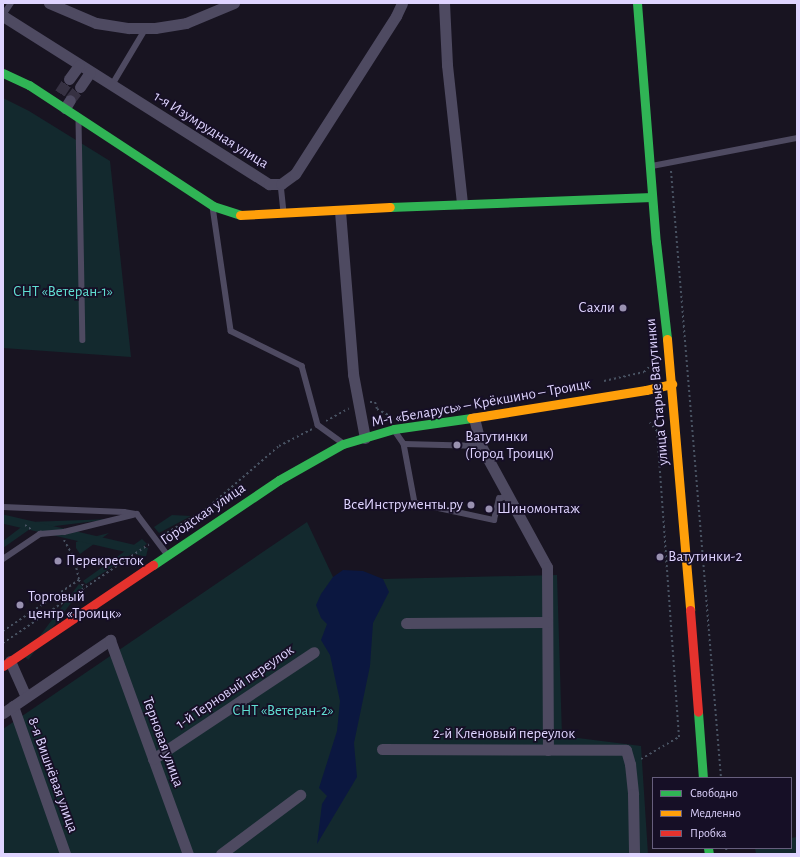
<!DOCTYPE html>
<meta charset="utf-8">
<style>
body{margin:0}
#map{position:relative;width:800px;height:857px;overflow:hidden;background:#181421;font-family:"Alegreya Sans",sans-serif}
div>[style]{position:absolute}
[style*='--x']{left:calc(var(--x)*1px);top:calc(var(--y)*1px);width:calc(var(--w)*1px);rotate:calc(var(--a)*1deg)}
.green>*{inset:0;background:#13292e;transform-origin:0 0}
.water>*{inset:0;background:#0b1740}
.street-tunnel>*{height:11px;margin-top:-5.5px;transform-origin:0;background:repeating-linear-gradient(90deg,#363142 0 11px,transparent 0 16.5px)}
.path>*{height:2px;margin-top:-1px;transform-origin:0;background:repeating-linear-gradient(90deg,#485262 0 2px,transparent 0 5px)}
.lane>*{height:5.5px;margin:-2.75px;padding:0 2.75px;transform-origin:2.75px;border-radius:2.75px;background:#4e4a61}
.street>*{height:11px;margin:-5.5px;padding:0 5.5px;transform-origin:5.5px;border-radius:5.5px;background:#4e4a61}
.fast>*{height:9px;margin:-4.5px;padding:0 4.5px;transform-origin:4.5px;border-radius:4.5px;background:#30b455}
.slow>*{height:9px;margin:-4.5px;padding:0 4.5px;transform-origin:4.5px;border-radius:4.5px;background:#ff9f0a}
.jam>*{height:9px;margin:-4.5px;padding:0 4.5px;transform-origin:4.5px;border-radius:4.5px;background:#e5322d}
.dots>*{width:11px;height:11px;translate:-50% -50%;box-sizing:border-box;border:2px solid #160f26;border-radius:50%}
span{translate:-50% -50%;white-space:nowrap;text-align:center;line-height:1.15;-webkit-text-stroke:3.5px #160f26;paint-order:stroke}
.street-label{font-size:15px;color:#dfd4ff}
.park-label{font-size:15px;color:#60dfd2}
.poi-label{font-size:15px;color:#dfd4ff}
.right{translate:-100% -50%;text-align:right}
.left{translate:0 -50%;text-align:left}
.frame{position:absolute;inset:0;border:4px solid #dfd4ff;pointer-events:none}
.legend{position:absolute;left:652px;top:777px;width:140px;height:72px;box-sizing:border-box;background:#160f26;border:1px solid #665e7d;margin:0;padding:5px 7px;list-style:none;font-size:12px;color:#dfd4ff}
.legend li{display:flex;align-items:center;gap:8px;height:20px}
.legend b{width:20px;border:1px solid #665e7d}
</style>
<div id="map">
<div class="green">
<i style="clip-path:polygon(3px 98px,29px 111px,110px 161px,131px 357px,3px 348px)"></i>
<i style="clip-path:polygon(172px 515px,191px 516px,159px 533px,154px 527px)"></i>
<i style="clip-path:polygon(113px 519px,30px 529px,3px 548px,3px 541px,28px 522px)"></i>
<i style="clip-path:polygon(307px 522px,333px 577px,383px 579px,557px 575px,562px 736px,641px 746px,648px 854px,3px 854px,3px 729px)"></i>
<i style="clip-path:polygon(109px 533px,80px 554px,76px 548px,76px 542px,81px 540px)"></i>
<i style="clip-path:polygon(142px 539px,147px 544px,86px 584px,83px 581px)"></i>
<i style="left:148px;top:548px;width:9px;height:176px;rotate:103deg"></i>
<i style="left:79px;top:584px;width:5px;height:91px;rotate:37deg"></i>
<i style="clip-path:polygon(797px 837px,797px 854px,756px 854px,755px 848px,791px 848px,791px 838px)"></i>
</div>
<div class="water">
<i style="clip-path:polygon(343px 570px,363px 571px,383px 579px,389px 592px,373px 623px,370px 666px,354px 743px,357px 777px,317px 844px,322px 804px,327px 796px,319px 788px,337px 731px,340px 701px,330px 655px,321px 640px,327px 624px,321px 618px,316px 605px,321px 594px,333px 577px)"></i>
</div>
<div class="street-tunnel">
<i style="--x:60;--y:93;--w:17;--a:-57"></i>
<i style="--x:70;--y:100;--w:16;--a:-52"></i>
</div>
<div class="path">
<i style="--x:671;--y:171;--w:609;--a:85.29"></i>
<i style="--x:604;--y:381;--w:41;--a:-12.7"></i>
<i style="--x:644;--y:372;--w:17;--a:-45"></i>
<i style="--x:370;--y:402;--w:5;--a:0"></i>
<i style="--x:375;--y:402;--w:7;--a:74"></i>
<i style="--x:377;--y:409;--w:15;--a:28"></i>
<i style="--x:326;--y:421;--w:26;--a:-29"></i>
<i style="--x:25;--y:525;--w:9;--a:36"></i>
<i style="--x:163;--y:535;--w:49;--a:-30.8"></i>
<i style="--x:205;--y:510;--w:98;--a:-40.9"></i>
<i style="--x:279;--y:446;--w:37;--a:-27"></i>
<i style="--x:64;--y:540;--w:21;--a:61"></i>
<i style="--x:74;--y:558;--w:23;--a:77"></i>
<i style="--x:79;--y:580;--w:10;--a:53"></i>
<i style="--x:3;--y:631;--w:92;--a:-33.9"></i>
<i style="--x:3;--y:643;--w:176;--a:-34.1"></i>
<i style="--x:641;--y:759;--w:44;--a:-30.1"></i>
<i style="--x:679;--y:737;--w:307;--a:-94.1"></i>
<i style="--x:657;--y:431;--w:11;--a:-131"></i>
<i style="--x:726;--y:848;--w:6;--a:81"></i>
</div>
<div class="lane">
<i style="--x:3;--y:15;--w:14;--a:-56"></i>
<i style="--x:112;--y:85;--w:66;--a:-59.2"></i>
<i style="--x:79;--y:120;--w:220;--a:89"></i>
<i style="--x:652;--y:166;--w:148;--a:-10.9"></i>
<i style="--x:281;--y:184;--w:27;--a:84"></i>
<i style="--x:213;--y:207;--w:125;--a:81.7"></i>
<i style="--x:231;--y:331;--w:79;--a:26.2"></i>
<i style="--x:302;--y:366;--w:61;--a:74.8"></i>
<i style="--x:318;--y:425;--w:29;--a:36"></i>
<i style="--x:395;--y:431;--w:16;--a:55"></i>
<i style="--x:404;--y:444;--w:60;--a:79.4"></i>
<i style="--x:415;--y:503;--w:81;--a:12.1"></i>
<i style="--x:494;--y:520;--w:22;--a:-77"></i>
<i style="--x:499;--y:499;--w:8;--a:-23"></i>
<i style="--x:404;--y:444;--w:77;--a:1.5"></i>
<i style="--x:3;--y:507;--w:121;--a:2.4"></i>
<i style="--x:124;--y:512;--w:13;--a:9"></i>
<i style="--x:137;--y:514;--w:50;--a:53.1"></i>
<i style="--x:3;--y:559;--w:45;--a:-34"></i>
<i style="--x:40;--y:534;--w:24;--a:-5"></i>
<i style="--x:64;--y:532;--w:71;--a:-13.8"></i>
</div>
<div class="street">
<i style="--x:49;--y:3;--w:51;--a:23.1"></i>
<i style="--x:96;--y:23;--w:33;--a:9"></i>
<i style="--x:129;--y:28;--w:26;--a:0"></i>
<i style="--x:155;--y:28;--w:31;--a:-9"></i>
<i style="--x:186;--y:23;--w:52;--a:-22.6"></i>
<i style="--x:444;--y:3;--w:62;--a:87.2"></i>
<i style="--x:447;--y:65;--w:139;--a:83.8"></i>
<i style="--x:3;--y:16;--w:315;--a:32.3"></i>
<i style="--x:269;--y:184;--w:12;--a:0"></i>
<i style="--x:281;--y:184;--w:17;--a:-36"></i>
<i style="--x:295;--y:174;--w:188;--a:-57.4"></i>
<i style="--x:396;--y:16;--w:14;--a:-65"></i>
<i style="--x:69;--y:79;--w:17;--a:-54"></i>
<i style="--x:80;--y:87;--w:18;--a:-56"></i>
<i style="--x:65;--y:108;--w:9;--a:-58"></i>
<i style="--x:340;--y:211;--w:164;--a:85.4"></i>
<i style="--x:353;--y:374;--w:65;--a:79.4"></i>
<i style="--x:474;--y:418;--w:29;--a:76"></i>
<i style="--x:481;--y:446;--w:138;--a:61.4"></i>
<i style="--x:547;--y:567;--w:183;--a:89.7"></i>
<i style="--x:406;--y:623;--w:141;--a:-0.4"></i>
<i style="--x:10;--y:661;--w:39;--a:66"></i>
<i style="--x:13;--y:706;--w:157;--a:70.6"></i>
<i style="--x:3;--y:713;--w:130;--a:-34.3"></i>
<i style="--x:110;--y:640;--w:228;--a:70"></i>
<i style="--x:382;--y:749;--w:244;--a:0.2"></i>
<i style="--x:626;--y:750;--w:15;--a:74"></i>
<i style="--x:630;--y:764;--w:30;--a:84"></i>
<i style="--x:633;--y:794;--w:60;--a:89"></i>
<i style="--x:153;--y:759;--w:193;--a:-33.6"></i>
<i style="--x:221;--y:854;--w:99;--a:-36.8"></i>
</div>
<div class="fast">
<i style="--x:637;--y:3;--w:240;--a:85.5"></i>
<i style="--x:656;--y:242;--w:98;--a:83.5"></i>
<i style="--x:3;--y:73;--w:29;--a:25"></i>
<i style="--x:29;--y:85;--w:220;--a:33.3"></i>
<i style="--x:213;--y:206;--w:28;--a:18"></i>
<i style="--x:390;--y:207;--w:262;--a:-2.2"></i>
<i style="--x:153;--y:565;--w:152;--a:-34"></i>
<i style="--x:279;--y:480;--w:73;--a:-29.4"></i>
<i style="--x:343;--y:444;--w:53;--a:-16.4"></i>
<i style="--x:394;--y:429;--w:78;--a:-8.1"></i>
<i style="--x:698;--y:712;--w:66;--a:85.7"></i>
<i style="--x:708;--y:848;--w:6;--a:81"></i>
</div>
<div class="slow">
<i style="--x:240;--y:215;--w:150;--a:-3.1"></i>
<i style="--x:667;--y:339;--w:272;--a:85.1"></i>
<i style="--x:471;--y:418;--w:177;--a:-9.1"></i>
<i style="--x:646;--y:390;--w:27;--a:-13"></i>
</div>
<div class="jam">
<i style="--x:690;--y:610;--w:102;--a:85.5"></i>
<i style="--x:3;--y:666;--w:181;--a:-34"></i>
</div>
<div class="dots">
<i style="left:623px;top:308px;background:#9991b1"></i>
<i style="left:457px;top:445px;background:#9991b1"></i>
<i style="left:471px;top:505px;background:#9991b1"></i>
<i style="left:489px;top:509px;background:#9991b1"></i>
<i style="left:660px;top:557px;background:#9991b1"></i>
<i style="left:58px;top:561px;background:#9991b1"></i>
<i style="left:20px;top:605px;background:#9991b1"></i>
</div>
<div class="street-label">
<span style="left:211px;top:130px;rotate:32deg">1-я Изумрудная улица</span>
<span style="left:657px;top:392px;rotate:-95deg">улица Старые Ватутинки</span>
<span style="left:481px;top:403px;rotate:-10deg">М-1 «Беларусь» – Крёкшино – Троицк</span>
<span style="left:203px;top:514px;rotate:-34deg">Городская улица</span>
<span style="left:235px;top:687px;rotate:-34deg">1-й Терновый переулок</span>
<span style="left:504px;top:734px">2-й Кленовый переулок</span>
<span style="left:163px;top:742px;rotate:70deg">Терновая улица</span>
<span style="left:53px;top:775px;rotate:70deg">8-я Вишнёвая улица</span>
</div>
<div class="park-label">
<span style="left:63px;top:292px">СНТ «Ветеран-1»</span>
<span style="left:283px;top:711px">СНТ «Ветеран-2»</span>
</div>
<div class="poi-label">
<span class="right" style="left:615px;top:308px">Сахли</span>
<span class="left" style="left:465px;top:445px">Ватутинки<br>(Город Троицк)</span>
<span class="right" style="left:463px;top:505px">ВсеИнструменты.ру</span>
<span class="left" style="left:497px;top:509px">Шиномонтаж</span>
<span class="left" style="left:668px;top:557px">Ватутинки-2</span>
<span class="left" style="left:66px;top:561px">Перекресток</span>
<span class="left" style="left:28px;top:605px">Торговый<br>центр «Троицк»</span>
</div>
<div class="frame"></div>
<ul class="legend">
<li><b style="height:5px;background:#30b455"></b>Свободно</li>
<li><b style="height:5px;background:#ff9f0a"></b>Медленно</li>
<li><b style="height:5px;background:#e5322d"></b>Пробка</li>
</ul>
</div>
